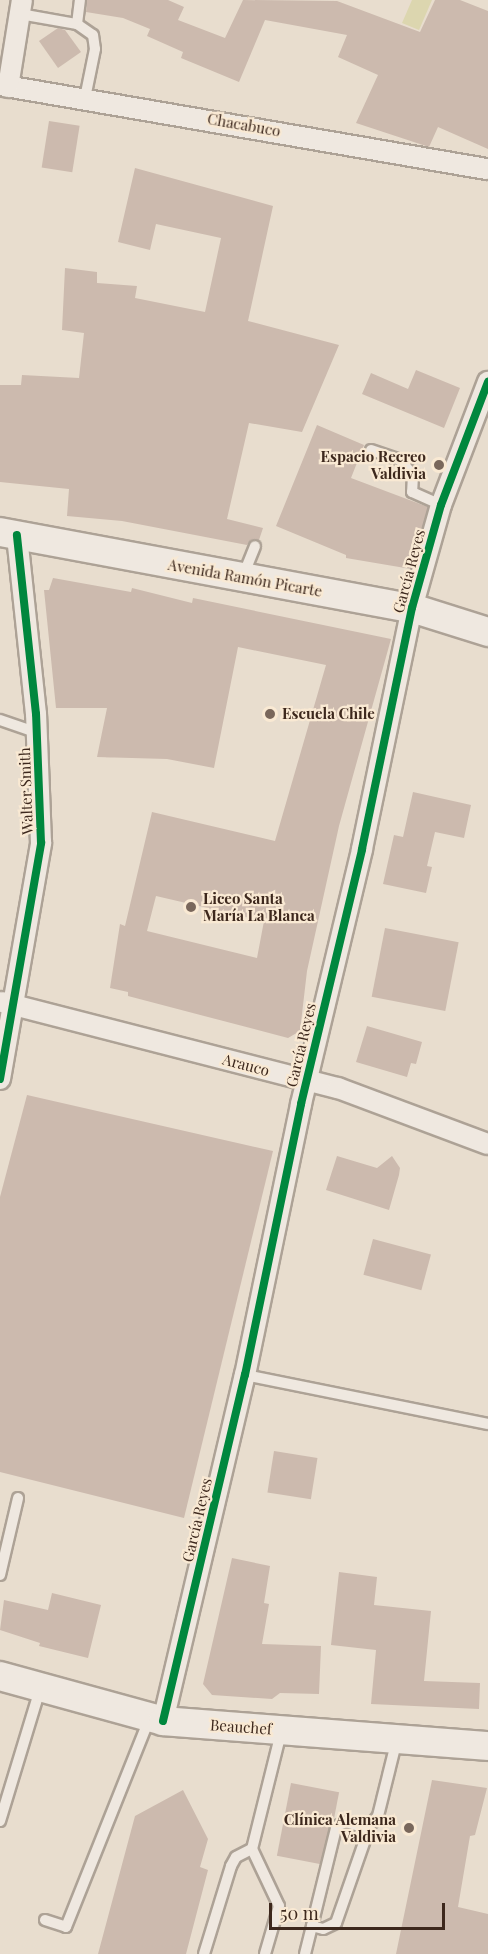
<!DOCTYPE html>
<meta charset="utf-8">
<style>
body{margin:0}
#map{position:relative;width:488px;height:1954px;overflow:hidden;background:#e8ddce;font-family:"Playfair Display",serif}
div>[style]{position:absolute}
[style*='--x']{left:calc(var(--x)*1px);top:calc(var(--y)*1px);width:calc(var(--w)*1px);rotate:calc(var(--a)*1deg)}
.green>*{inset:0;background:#dcd6af}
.building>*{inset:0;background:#ccbaae;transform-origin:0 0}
.roads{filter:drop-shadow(2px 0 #ada296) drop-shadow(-2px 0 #ada296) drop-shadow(0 2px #ada296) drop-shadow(0 -2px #ada296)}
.lane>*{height:10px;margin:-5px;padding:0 5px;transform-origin:5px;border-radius:5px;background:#efe8e0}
.street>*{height:20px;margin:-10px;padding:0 10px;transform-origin:10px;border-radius:10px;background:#efe8e0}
.secondary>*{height:28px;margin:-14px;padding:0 14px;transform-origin:14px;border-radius:14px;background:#efe8e0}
.cycleway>*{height:8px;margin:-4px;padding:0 4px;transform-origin:4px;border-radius:4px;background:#00873e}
.dots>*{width:16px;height:16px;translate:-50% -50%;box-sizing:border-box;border:3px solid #f9e9d3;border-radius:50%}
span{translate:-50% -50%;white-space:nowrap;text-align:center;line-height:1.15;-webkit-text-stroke:4.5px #f9e9d3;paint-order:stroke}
.street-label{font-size:15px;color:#3d281d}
.poi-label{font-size:15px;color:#3d281d;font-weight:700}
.right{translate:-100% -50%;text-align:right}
.left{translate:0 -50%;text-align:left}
.scale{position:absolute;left:269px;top:1903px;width:176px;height:27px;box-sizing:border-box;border:3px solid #3d281d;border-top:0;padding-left:8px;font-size:18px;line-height:21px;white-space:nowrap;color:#3d281d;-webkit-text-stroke:4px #f9e9d3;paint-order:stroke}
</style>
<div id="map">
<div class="green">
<i style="clip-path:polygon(412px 0,432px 0,419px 30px,402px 23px)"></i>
</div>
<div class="building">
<i style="clip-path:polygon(87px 0,168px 0,184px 7px,178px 20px,225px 38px,243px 0,337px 1px,420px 32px,435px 0,460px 0,488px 11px,488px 149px,438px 127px,429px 147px,356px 123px,378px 75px,338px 57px,347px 35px,265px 20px,239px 82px,181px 58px,183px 52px,147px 36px,150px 29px,123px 18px,86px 12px)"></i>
<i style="clip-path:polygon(58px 28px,65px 30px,81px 52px,58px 68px,39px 41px)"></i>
<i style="left:49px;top:121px;width:31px;height:47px;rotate:9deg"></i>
<i style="clip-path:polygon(135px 168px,273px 206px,248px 321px,339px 345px,302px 432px,249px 423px,227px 519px,263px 528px,259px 540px,251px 540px,247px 545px,122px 521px,67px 516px,69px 489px,0 482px,0 385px,21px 385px,22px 375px,79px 378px,84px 333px,62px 330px,65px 268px,97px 272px,97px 283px,137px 286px,135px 298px,205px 312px,221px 238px,156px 224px,150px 250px,118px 242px)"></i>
<i style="clip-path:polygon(416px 370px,460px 388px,444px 428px,362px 394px,371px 373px,408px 389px)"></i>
<i style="clip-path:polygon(317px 425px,364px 445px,351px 478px,428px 507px,411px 569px,346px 558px,346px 555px,276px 526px)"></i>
<i style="clip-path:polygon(evenodd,53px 578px,131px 592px,132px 588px,192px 603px,193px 598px,391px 639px,339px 826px,307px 971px,300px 1031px,288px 1038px,128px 996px,128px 992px,110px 988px,120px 924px,125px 926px,152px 812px,275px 841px,326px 665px,238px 647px,214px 768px,167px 759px,97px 757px,107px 708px,56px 708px,44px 590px,49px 590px,53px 578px,156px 896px,264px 921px,257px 958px,147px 931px,156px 896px)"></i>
<i style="clip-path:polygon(413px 792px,471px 805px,464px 838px,435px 832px,427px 866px,432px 867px,426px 893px,383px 884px,394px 835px,403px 837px)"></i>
<i style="left:385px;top:928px;width:75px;height:70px;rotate:11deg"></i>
<i style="clip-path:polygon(367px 1026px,422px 1042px,416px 1064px,411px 1063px,407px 1077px,356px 1062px)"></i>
<i style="clip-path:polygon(27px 1095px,273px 1151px,184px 1518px,0 1472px,0 1197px)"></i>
<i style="clip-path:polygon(337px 1156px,377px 1168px,392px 1156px,400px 1168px,399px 1175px,389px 1210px,326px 1190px)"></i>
<i style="left:373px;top:1239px;width:60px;height:37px;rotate:15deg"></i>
<i style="left:274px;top:1451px;width:44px;height:42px;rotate:9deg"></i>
<i style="clip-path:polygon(232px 1558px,270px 1566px,264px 1603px,269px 1604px,262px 1644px,321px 1646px,319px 1694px,280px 1693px,272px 1699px,212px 1695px,203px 1684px)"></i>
<i style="clip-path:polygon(339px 1572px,377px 1577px,374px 1605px,431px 1611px,424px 1681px,480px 1683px,479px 1709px,371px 1704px,376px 1650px,331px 1645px)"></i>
<i style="clip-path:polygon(52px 1593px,101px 1605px,88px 1658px,39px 1646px,40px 1643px,0 1630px,4px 1600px,48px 1610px)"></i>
<i style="clip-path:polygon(432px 1780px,487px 1788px,475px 1835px,470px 1836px,458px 1907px,488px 1914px,488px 1954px,396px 1954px)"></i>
<i style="left:291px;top:1783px;width:49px;height:74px;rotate:11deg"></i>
<i style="clip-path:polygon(183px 1790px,208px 1839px,200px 1867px,208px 1870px,186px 1954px,98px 1954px,135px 1816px)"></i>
</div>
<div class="roads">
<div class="lane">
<i style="--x:20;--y:14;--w:58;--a:10"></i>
<i style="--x:77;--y:24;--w:19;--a:35"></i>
<i style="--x:93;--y:35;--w:14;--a:82"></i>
<i style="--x:95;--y:49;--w:50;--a:101.5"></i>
<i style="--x:77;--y:24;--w:24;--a:-83"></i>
<i style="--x:371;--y:450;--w:31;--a:19"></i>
<i style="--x:400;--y:460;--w:20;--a:49"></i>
<i style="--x:413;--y:475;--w:17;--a:93"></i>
<i style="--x:412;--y:492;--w:32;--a:24"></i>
<i style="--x:243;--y:576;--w:32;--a:-68"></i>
<i style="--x:0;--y:720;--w:39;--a:19"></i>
<i style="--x:245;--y:1375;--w:248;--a:11.4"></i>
<i style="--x:0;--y:1575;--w:79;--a:-76.8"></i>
<i style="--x:0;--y:1821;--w:138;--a:-73.1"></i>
<i style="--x:365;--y:1831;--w:20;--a:-49"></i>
<i style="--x:378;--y:1816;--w:79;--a:-76.1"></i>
<i style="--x:252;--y:1849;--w:120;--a:-76"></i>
<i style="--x:252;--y:1849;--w:63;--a:64.7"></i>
<i style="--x:279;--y:1906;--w:50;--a:106.3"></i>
<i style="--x:45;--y:1920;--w:22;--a:18"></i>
<i style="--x:66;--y:1927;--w:224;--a:-68.2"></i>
<i style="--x:204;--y:1954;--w:92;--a:-72.9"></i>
<i style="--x:231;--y:1866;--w:10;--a:-61"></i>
<i style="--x:236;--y:1857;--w:18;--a:-27"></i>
<i style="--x:305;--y:1954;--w:29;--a:-76"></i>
<i style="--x:312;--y:1926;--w:101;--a:-76.2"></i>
<i style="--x:336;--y:1828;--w:2;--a:-63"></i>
<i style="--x:337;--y:1826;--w:10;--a:-24"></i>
<i style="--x:346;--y:1822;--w:17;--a:17"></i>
<i style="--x:362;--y:1827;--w:11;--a:68"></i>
<i style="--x:366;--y:1837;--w:91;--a:109.2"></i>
<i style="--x:336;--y:1923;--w:14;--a:155"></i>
<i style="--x:323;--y:1929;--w:11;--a:-165"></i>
</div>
<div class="street">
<i style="--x:0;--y:85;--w:495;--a:9.8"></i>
<i style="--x:8;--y:87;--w:88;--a:-80.9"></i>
<i style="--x:2;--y:1002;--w:347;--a:14.4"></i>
<i style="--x:338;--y:1088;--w:160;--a:20.5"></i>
<i style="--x:0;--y:1079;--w:240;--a:-80.1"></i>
<i style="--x:41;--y:843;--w:129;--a:-92.2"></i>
<i style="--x:36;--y:714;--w:180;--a:-96.1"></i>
<i style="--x:163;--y:1721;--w:356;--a:-76.7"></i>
<i style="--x:245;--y:1375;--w:277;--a:-78.3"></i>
<i style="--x:301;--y:1104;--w:262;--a:-76.5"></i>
<i style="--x:362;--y:849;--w:246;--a:-78.3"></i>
<i style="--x:412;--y:608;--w:107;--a:-74.3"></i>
<i style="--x:441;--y:505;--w:132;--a:-69.1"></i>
</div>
<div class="secondary">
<i style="--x:0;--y:532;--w:419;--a:10.5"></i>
<i style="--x:412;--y:608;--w:80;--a:17.5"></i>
<i style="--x:0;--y:1676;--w:169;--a:15.4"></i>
<i style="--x:163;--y:1721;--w:326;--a:4.4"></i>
</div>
</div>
<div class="cycleway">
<i style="--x:0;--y:1079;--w:240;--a:-80.1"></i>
<i style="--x:41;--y:843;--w:129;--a:-92.2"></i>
<i style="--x:36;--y:714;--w:180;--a:-96.1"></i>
<i style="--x:163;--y:1721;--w:356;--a:-76.7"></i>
<i style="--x:245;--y:1375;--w:277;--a:-78.3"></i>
<i style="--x:301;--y:1104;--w:262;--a:-76.5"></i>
<i style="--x:362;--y:849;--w:246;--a:-78.3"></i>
<i style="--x:412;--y:608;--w:107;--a:-74.3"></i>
<i style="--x:441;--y:505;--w:132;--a:-69.1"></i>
</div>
<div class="dots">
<i style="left:439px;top:465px;background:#79675b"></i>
<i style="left:270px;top:714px;background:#79675b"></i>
<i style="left:191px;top:907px;background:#79675b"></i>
<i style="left:409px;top:1828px;background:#79675b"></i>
</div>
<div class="street-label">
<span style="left:244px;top:125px;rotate:10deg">Chacabuco</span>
<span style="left:409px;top:571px;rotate:-75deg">García Reyes</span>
<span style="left:245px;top:578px;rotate:10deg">Avenida Ramón Picarte</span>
<span style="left:26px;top:791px;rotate:-92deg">Walter Smith</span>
<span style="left:301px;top:1045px;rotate:-77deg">García Reyes</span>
<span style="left:246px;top:1065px;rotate:15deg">Arauco</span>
<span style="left:197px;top:1520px;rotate:-77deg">García Reyes</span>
<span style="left:241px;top:1727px;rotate:4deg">Beauchef</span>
</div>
<div class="poi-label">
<span class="right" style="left:426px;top:465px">Espacio Recreo<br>Valdivia</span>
<span class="left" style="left:282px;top:714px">Escuela Chile</span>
<span class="left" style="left:203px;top:907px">Liceo Santa<br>María La Blanca</span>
<span class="right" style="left:396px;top:1828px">Clínica Alemana<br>Valdivia</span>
</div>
<div class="scale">50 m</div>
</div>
